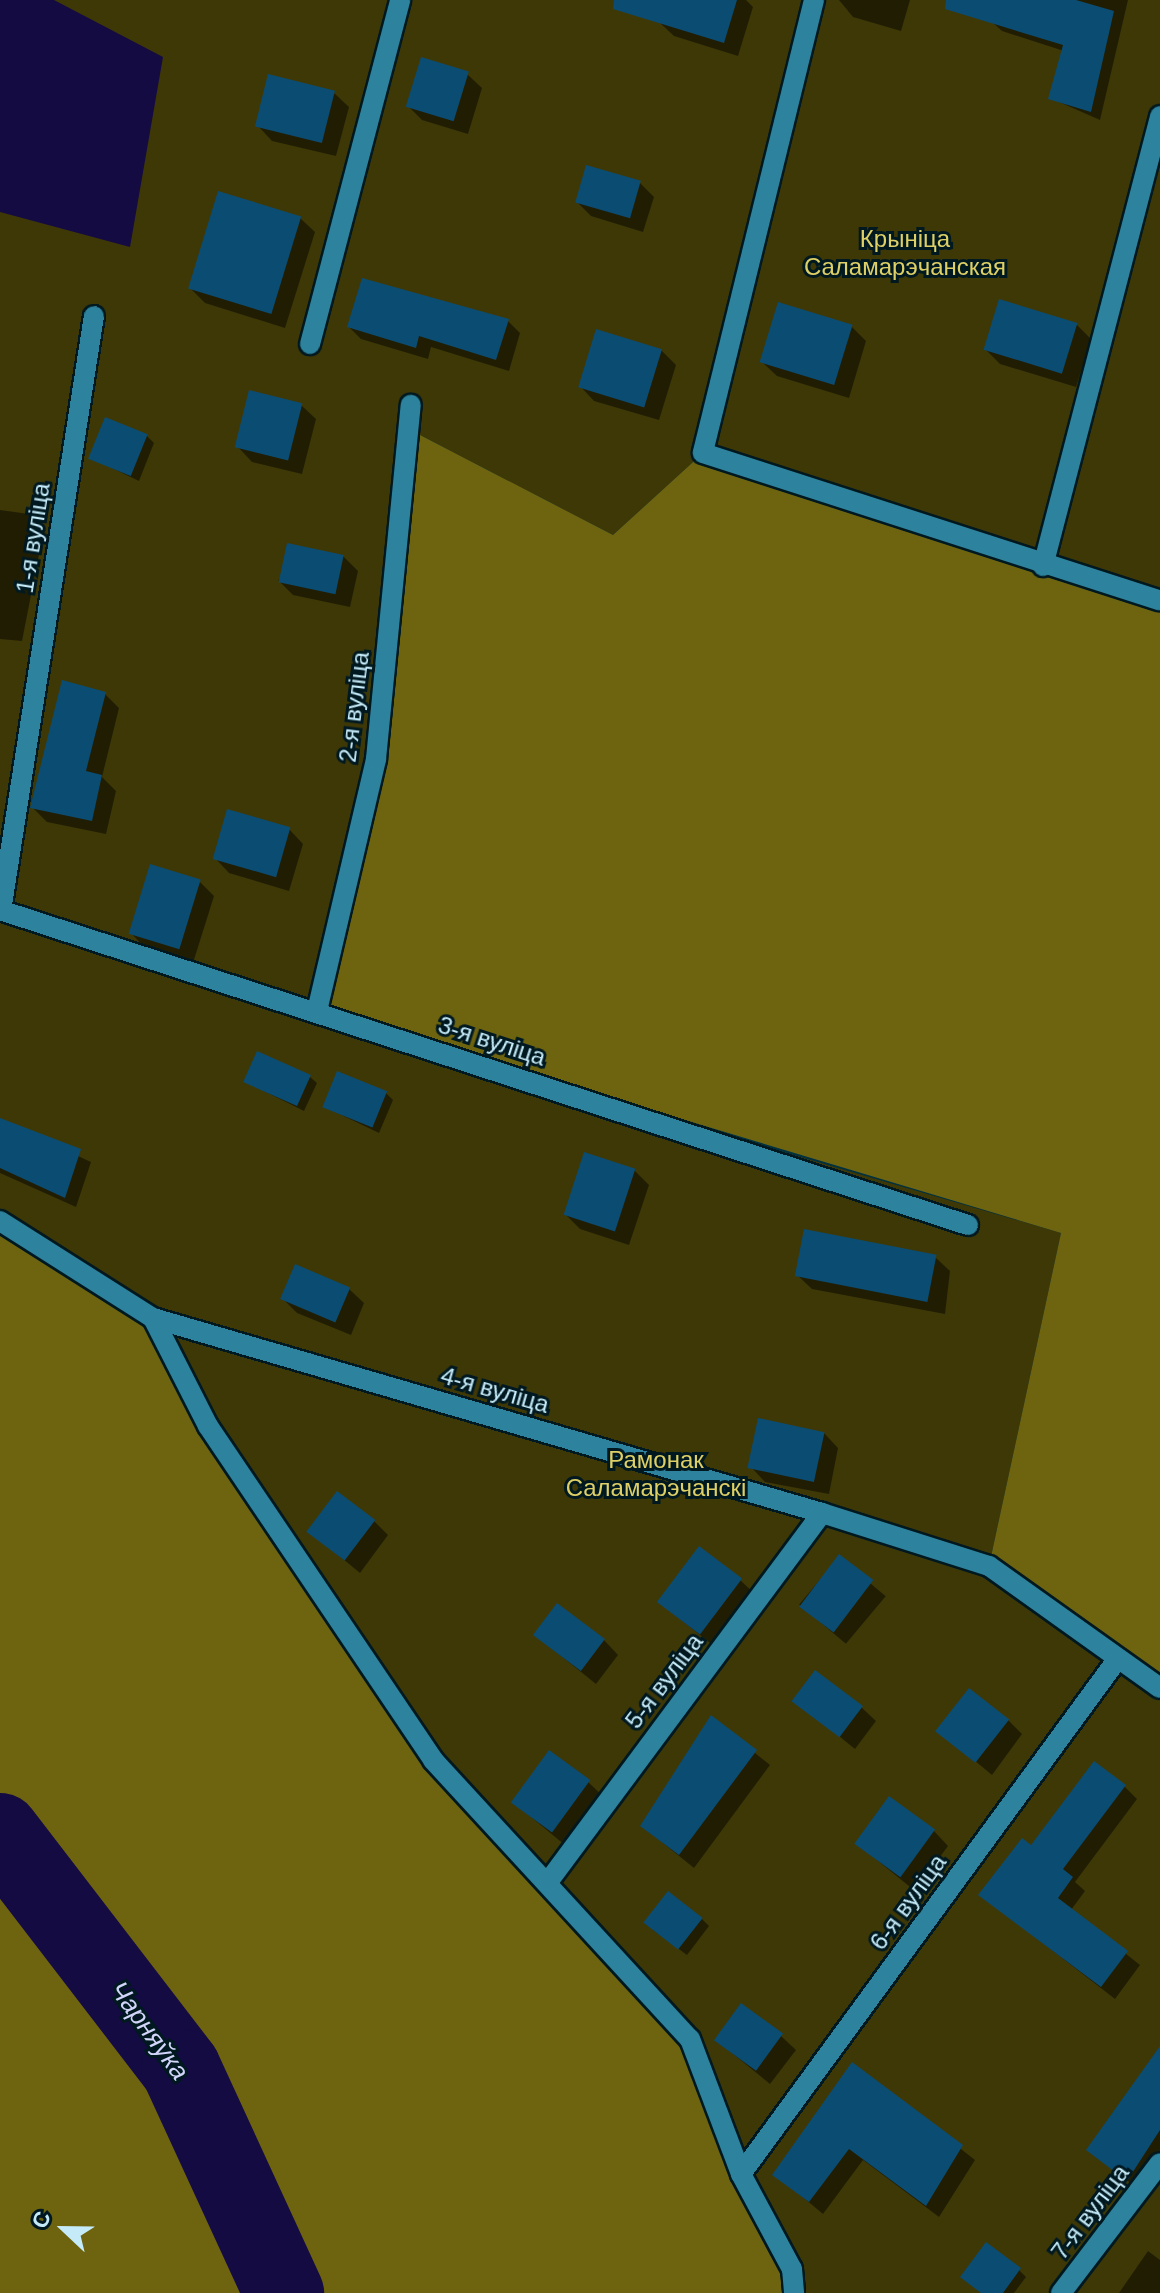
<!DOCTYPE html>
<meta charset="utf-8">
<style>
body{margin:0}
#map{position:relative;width:1160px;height:2293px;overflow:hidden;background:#01313f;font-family:Arial,sans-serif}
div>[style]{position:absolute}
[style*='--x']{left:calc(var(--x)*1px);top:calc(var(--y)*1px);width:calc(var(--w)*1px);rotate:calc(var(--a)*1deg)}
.green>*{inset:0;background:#3e3807}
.forest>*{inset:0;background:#6e6410}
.water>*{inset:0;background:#150b43}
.shadow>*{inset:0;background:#0007;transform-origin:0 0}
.river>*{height:80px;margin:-40px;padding:0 40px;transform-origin:40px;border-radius:40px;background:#150b43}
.building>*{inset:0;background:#0b4c73;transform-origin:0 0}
.roads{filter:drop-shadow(2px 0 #00181f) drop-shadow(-2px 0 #00181f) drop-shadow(0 2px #00181f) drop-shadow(0 -2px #00181f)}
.service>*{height:20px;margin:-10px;padding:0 10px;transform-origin:10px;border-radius:10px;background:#2d839d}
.minor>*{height:20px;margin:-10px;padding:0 10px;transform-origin:10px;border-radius:10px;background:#2d839d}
span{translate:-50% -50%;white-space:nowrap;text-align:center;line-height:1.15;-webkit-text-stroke:6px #00181f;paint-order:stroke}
.park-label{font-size:24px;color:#ded066}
.street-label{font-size:24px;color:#c5ebf9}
.water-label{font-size:26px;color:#d2d5fa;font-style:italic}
.north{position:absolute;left:24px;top:2189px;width:80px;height:80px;-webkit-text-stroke:6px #00181f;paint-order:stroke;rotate:292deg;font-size:22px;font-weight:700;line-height:32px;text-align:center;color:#c5ebf9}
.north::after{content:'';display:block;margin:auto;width:28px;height:36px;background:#c5ebf9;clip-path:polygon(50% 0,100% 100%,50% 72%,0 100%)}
</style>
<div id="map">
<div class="green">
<i style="clip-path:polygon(0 0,1160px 0,1160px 599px,703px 453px,613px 535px,420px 435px,664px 1117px,1061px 1233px,989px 1566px,1160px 1688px,1160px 2293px,794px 2293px,433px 1760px,0 1221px)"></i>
</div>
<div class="forest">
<i style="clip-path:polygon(420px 435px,613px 535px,703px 453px,1160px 601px,1160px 1688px,989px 1566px,1061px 1233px,319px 1010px,376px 759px)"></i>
<i style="clip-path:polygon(0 1221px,153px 1318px,208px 1426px,433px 1760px,690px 2039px,794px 2293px,0 2293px)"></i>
</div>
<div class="water">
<i style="clip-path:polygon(0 0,54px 0,163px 57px,130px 247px,0 212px)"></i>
</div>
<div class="shadow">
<i style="clip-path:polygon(666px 0,746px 0,753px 7px,738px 56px,674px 36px,659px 22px)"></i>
<i style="clip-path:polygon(839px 0,910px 0,901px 31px,853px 17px)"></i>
<i style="clip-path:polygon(999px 0,1128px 0,1100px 120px,1050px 98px,1064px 51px,1002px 31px,992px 22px)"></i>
<i style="clip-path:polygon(467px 74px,482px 88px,468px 134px,422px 120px,408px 106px)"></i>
<i style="clip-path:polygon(334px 93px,349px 107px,336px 156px,272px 141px,258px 126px)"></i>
<i style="clip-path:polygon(640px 183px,654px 197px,643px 232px,591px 216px,577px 202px)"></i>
<i style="clip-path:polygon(300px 218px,315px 232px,285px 328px,205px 303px,191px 289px)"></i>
<i style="clip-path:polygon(508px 321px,520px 333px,509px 371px,431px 347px,428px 359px,361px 339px,349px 327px)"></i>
<i style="clip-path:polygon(1076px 324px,1091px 339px,1076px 387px,1000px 364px,986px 350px)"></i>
<i style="clip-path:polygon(852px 327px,866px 341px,849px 398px,777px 376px,762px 362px)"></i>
<i style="clip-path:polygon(661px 350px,676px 365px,659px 420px,594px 401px,580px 386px)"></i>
<i style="clip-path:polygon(301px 405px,316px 419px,302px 474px,252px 462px,238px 447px)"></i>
<i style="clip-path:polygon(147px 436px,154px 443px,139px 481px,91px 458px)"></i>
<i style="clip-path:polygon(0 510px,29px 514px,44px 529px,22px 641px,0 639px)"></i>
<i style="clip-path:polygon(343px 556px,358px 571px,350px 607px,293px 595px,278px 580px)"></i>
<i style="clip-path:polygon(105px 694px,119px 708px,102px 777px,116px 791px,106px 834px,47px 822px,32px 807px)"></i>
<i style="clip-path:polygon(289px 829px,303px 844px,289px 891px,229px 873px,215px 858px)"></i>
<i style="clip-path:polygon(200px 882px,214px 896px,193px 963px,145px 948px,131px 933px)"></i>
<i style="clip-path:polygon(310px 1077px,317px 1083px,304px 1111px,246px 1082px)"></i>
<i style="clip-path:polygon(386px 1093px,393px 1100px,379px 1133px,325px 1107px)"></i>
<i style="clip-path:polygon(0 1120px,91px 1162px,76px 1207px,0 1173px)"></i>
<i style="clip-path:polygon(634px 1170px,649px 1185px,629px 1245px,580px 1229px,565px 1214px)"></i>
<i style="clip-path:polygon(935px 1257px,950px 1271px,945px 1314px,812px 1289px,797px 1275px)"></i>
<i style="clip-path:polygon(349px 1289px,364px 1303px,351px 1335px,297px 1313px,283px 1299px)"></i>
<i style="clip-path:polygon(824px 1433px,838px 1448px,829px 1494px,765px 1482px,751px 1467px)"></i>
<i style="clip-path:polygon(374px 1521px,388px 1535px,360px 1573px,309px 1531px)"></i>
<i style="left:839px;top:1557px;width:61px;height:62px;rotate:40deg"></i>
<i style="clip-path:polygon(740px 1580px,755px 1594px,715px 1647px,659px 1602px)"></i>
<i style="clip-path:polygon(535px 1635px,604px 1640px,618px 1655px,596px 1684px)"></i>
<i style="clip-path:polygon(794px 1700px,861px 1707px,876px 1721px,855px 1749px)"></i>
<i style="clip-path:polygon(712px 1718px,770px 1765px,694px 1868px,642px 1826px)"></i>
<i style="clip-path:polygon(1008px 1720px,1022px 1734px,992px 1775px,939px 1731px)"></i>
<i style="clip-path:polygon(588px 1782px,603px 1796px,566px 1846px,513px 1802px)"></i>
<i style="clip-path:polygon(1124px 1786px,1137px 1799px,1075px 1882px,1085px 1891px,1071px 1910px,1140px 1965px,1115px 1999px,981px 1895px)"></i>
<i style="clip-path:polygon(934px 1831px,948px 1846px,915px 1891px,856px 1843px)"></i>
<i style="clip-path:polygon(702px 1919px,709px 1926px,687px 1955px,653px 1930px)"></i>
<i style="clip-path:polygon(781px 2036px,796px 2050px,770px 2084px,716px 2040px)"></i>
<i style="clip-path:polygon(852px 2064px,975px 2160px,939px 2217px,863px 2160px,823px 2214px,775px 2174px)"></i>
<i style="clip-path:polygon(1160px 2073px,1160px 2160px,1139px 2190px,1089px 2150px)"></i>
<i style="clip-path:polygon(1148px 2251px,1160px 2260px,1160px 2293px,1119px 2293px)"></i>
<i style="clip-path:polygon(1019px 2270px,1026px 2277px,1014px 2293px,982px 2293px)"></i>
</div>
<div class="river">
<i style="--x:0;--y:1833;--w:297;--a:52.5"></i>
<i style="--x:181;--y:2069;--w:247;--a:65.3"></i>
</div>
<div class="building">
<i style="clip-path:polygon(614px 0,737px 0,724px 43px,613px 9px)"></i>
<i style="clip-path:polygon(946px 0,1076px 0,1114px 11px,1091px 112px,1048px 99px,1063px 45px,945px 9px)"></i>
<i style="left:421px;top:57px;width:50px;height:52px;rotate:17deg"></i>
<i style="left:268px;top:74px;width:69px;height:54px;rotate:14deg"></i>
<i style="left:586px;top:165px;width:57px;height:39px;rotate:16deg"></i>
<i style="left:218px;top:191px;width:87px;height:102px;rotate:17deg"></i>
<i style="clip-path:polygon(362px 278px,509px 319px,496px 360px,419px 336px,416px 348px,347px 327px)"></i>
<i style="left:999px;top:299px;width:82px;height:53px;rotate:17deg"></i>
<i style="left:778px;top:302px;width:78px;height:63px;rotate:17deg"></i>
<i style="left:596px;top:329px;width:69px;height:61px;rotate:17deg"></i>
<i style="left:249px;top:390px;width:55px;height:59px;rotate:14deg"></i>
<i style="left:105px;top:417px;width:46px;height:45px;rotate:22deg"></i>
<i style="left:287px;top:543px;width:58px;height:40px;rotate:12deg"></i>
<i style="clip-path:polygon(62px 680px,106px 692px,86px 771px,102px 775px,92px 821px,30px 808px)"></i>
<i style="left:227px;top:809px;width:66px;height:52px;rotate:16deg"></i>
<i style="left:150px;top:864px;width:53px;height:73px;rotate:17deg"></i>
<i style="left:257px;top:1051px;width:59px;height:34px;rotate:24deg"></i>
<i style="left:337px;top:1071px;width:54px;height:39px;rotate:22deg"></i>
<i style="clip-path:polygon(0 1118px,81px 1149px,65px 1198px,0 1168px)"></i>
<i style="left:584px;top:1152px;width:54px;height:66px;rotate:18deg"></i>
<i style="left:804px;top:1229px;width:135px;height:48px;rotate:11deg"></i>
<i style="left:295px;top:1264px;width:60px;height:38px;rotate:23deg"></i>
<i style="left:758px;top:1418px;width:68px;height:51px;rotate:12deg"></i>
<i style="left:337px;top:1491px;width:48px;height:51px;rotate:37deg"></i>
<i style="left:699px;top:1546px;width:54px;height:70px;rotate:37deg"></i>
<i style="left:839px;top:1554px;width:43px;height:66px;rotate:37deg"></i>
<i style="left:557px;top:1603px;width:60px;height:40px;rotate:37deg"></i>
<i style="left:815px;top:1670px;width:60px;height:39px;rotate:37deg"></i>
<i style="left:969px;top:1688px;width:51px;height:55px;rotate:38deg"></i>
<i style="clip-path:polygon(711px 1715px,757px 1750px,679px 1855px,640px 1826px)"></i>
<i style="left:549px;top:1750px;width:51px;height:65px;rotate:36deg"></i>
<i style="clip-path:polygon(1094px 1761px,1126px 1785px,1063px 1869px,1073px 1877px,1058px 1898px,1128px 1951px,1101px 1987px,978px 1895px,1022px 1838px,1031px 1845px)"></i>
<i style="left:889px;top:1796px;width:57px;height:59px;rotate:36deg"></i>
<i style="left:668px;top:1891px;width:44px;height:40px;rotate:38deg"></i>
<i style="left:741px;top:2003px;width:52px;height:46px;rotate:36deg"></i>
<i style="clip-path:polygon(1160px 2046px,1160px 2130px,1127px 2181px,1086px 2150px)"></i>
<i style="clip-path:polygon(852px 2062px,963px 2145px,926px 2206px,849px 2149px,809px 2202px,772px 2175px)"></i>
<i style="clip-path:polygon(986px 2242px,1021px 2268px,1003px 2293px,981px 2293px,960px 2277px)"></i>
</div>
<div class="roads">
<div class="service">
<i style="--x:814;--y:0;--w:466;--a:103.8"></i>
<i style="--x:703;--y:453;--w:480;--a:17.9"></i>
<i style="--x:310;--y:344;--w:356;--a:-75.3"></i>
<i style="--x:1043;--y:566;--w:465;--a:-75.4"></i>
<i style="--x:1;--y:911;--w:602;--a:-81.12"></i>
<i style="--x:317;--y:1011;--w:259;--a:-76.8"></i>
<i style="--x:376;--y:759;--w:356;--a:-84.4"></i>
<i style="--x:822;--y:1513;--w:175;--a:17.6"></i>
<i style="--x:989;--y:1566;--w:210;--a:35.5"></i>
</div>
<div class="minor">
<i style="--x:0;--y:910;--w:1018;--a:18.03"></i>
<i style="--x:0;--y:1221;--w:181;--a:32.4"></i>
<i style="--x:153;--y:1318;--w:121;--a:63"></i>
<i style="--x:208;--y:1426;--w:403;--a:56"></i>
<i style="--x:433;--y:1760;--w:379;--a:47.4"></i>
<i style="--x:690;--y:2039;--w:144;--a:69.3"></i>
<i style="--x:741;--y:2174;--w:108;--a:61.8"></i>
<i style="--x:792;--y:2269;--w:24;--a:85"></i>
<i style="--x:153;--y:1318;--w:697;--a:16.25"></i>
<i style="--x:822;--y:1513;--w:458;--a:126.6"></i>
<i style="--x:741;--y:2174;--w:635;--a:-53.83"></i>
<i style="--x:1061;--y:2293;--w:163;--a:-52.7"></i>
</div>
</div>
<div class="park-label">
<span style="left:905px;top:253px">Крыніца<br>Саламарэчанская</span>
<span style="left:656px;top:1474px">Рамонак<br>Саламарэчанскі</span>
</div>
<div class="street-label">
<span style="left:33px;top:538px;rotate:-81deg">1-я вуліца</span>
<span style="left:354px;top:707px;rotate:-83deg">2-я вуліца</span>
<span style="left:492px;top:1041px;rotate:18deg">3-я вуліца</span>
<span style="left:495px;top:1390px;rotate:16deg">4-я вуліца</span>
<span style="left:664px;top:1681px;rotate:-53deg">5-я вуліца</span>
<span style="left:908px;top:1902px;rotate:-54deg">6-я вуліца</span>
<span style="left:1090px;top:2212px;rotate:-53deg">7-я вуліца</span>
</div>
<div class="water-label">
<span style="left:149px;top:2031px;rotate:54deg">Чарняўка</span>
</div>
<div class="north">С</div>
</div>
